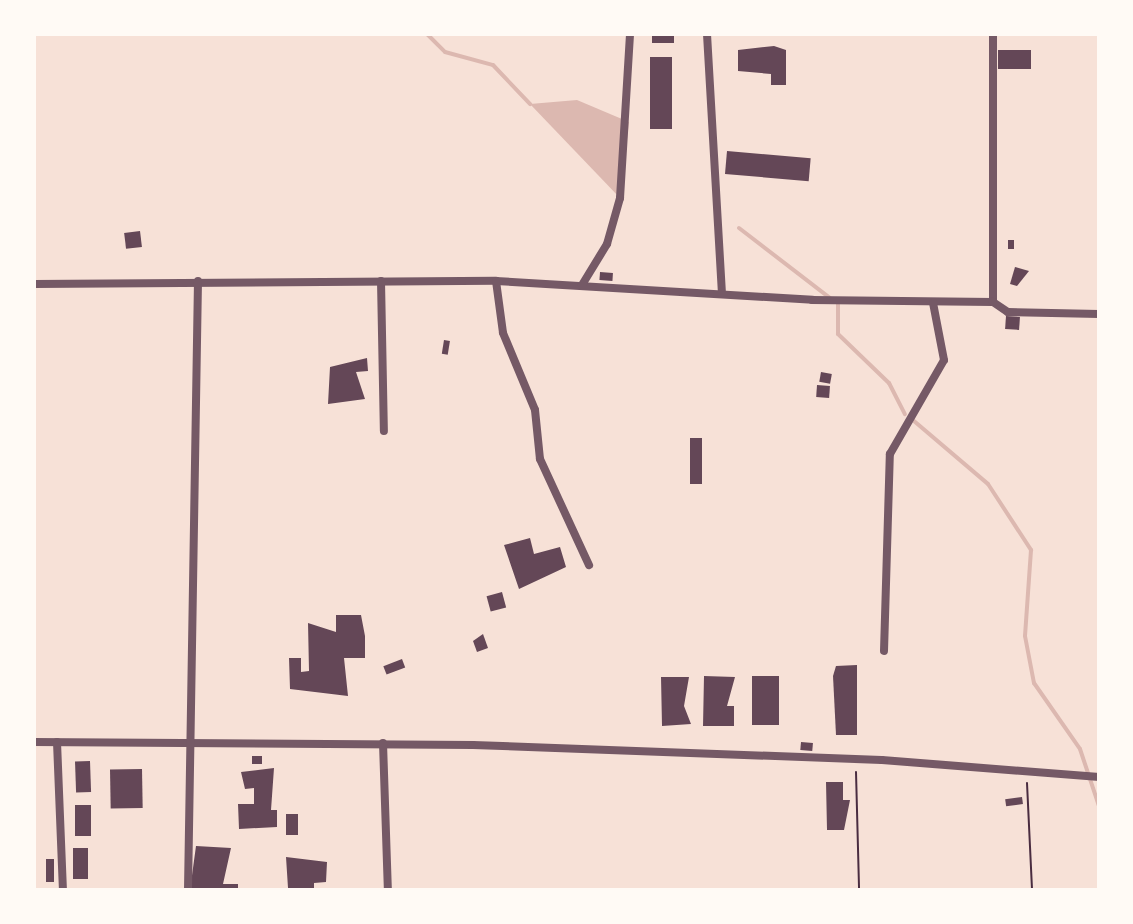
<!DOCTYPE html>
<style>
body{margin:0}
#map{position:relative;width:1133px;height:924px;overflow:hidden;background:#f7e1d7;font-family:Helvetica,sans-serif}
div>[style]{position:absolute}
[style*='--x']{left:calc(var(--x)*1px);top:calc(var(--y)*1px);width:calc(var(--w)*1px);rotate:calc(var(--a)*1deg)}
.water>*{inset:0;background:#dcb8b0}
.stream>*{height:4px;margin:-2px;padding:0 2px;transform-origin:2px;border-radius:2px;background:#dcb8b0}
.building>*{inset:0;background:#644757;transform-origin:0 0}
.path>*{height:2px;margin:-1px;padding:0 1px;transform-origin:1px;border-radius:1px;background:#4a2c40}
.minor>*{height:8px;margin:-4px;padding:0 4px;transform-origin:4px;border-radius:4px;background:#755966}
span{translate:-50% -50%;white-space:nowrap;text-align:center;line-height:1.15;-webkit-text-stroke:6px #fffaf5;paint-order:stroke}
.frame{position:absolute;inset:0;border:36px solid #fffaf5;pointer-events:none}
</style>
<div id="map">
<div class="water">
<i style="clip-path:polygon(577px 100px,629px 122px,620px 198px,530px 104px)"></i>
</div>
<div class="stream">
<i style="--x:427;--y:34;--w:25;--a:45"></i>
<i style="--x:445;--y:52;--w:50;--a:15.2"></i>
<i style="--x:493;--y:65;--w:54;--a:46.5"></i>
<i style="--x:739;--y:228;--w:115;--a:37.6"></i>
<i style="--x:838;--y:301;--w:33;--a:90"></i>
<i style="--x:838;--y:334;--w:71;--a:43.9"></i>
<i style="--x:889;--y:383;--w:35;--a:63"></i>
<i style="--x:914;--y:421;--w:97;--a:40.4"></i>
<i style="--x:988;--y:484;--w:79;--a:56.9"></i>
<i style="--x:1031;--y:550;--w:86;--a:94"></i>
<i style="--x:1025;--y:636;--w:48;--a:79.2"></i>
<i style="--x:1034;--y:683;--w:80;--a:55.1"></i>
<i style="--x:1080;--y:749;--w:60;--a:71.6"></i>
</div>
<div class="building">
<i style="left:652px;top:34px;width:22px;height:9px"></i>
<i style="clip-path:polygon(774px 46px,786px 50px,786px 85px,771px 85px,771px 74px,738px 71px,738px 50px)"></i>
<i style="left:1031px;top:50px;width:19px;height:33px;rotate:90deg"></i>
<i style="left:650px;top:57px;width:22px;height:72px"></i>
<i style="left:727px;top:151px;width:84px;height:23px;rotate:5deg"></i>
<i style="left:140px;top:231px;width:16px;height:16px;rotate:83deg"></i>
<i style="left:1008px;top:240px;width:6px;height:9px"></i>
<i style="clip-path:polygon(1015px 267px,1029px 271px,1017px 286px,1010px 284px)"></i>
<i style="left:600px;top:272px;width:13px;height:8px;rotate:4deg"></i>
<i style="left:1006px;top:316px;width:14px;height:13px;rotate:4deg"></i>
<i style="left:444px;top:340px;width:6px;height:14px;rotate:9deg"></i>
<i style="clip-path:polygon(367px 358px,368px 371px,356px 372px,365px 399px,328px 404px,330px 367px)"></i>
<i style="left:821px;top:372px;width:11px;height:10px;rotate:10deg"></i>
<i style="left:817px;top:385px;width:13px;height:12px;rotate:4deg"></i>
<i style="left:690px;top:438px;width:12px;height:46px"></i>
<i style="clip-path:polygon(530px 538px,534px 554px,560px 547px,566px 567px,519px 589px,504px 545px)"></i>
<i style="left:502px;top:592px;width:16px;height:16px;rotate:75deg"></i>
<i style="clip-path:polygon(336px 615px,361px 615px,365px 636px,365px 658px,344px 658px,348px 696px,290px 689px,289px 658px,301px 658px,301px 672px,309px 671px,308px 623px,336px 632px)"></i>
<i style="clip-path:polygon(483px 634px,488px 648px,477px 652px,473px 641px)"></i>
<i style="left:402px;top:659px;width:9px;height:20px;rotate:69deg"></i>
<i style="clip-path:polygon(857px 665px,857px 735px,836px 735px,833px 676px,836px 666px)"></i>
<i style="clip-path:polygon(704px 676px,735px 677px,727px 706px,734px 706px,734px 726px,703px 726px)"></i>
<i style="left:752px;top:676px;width:27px;height:49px"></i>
<i style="clip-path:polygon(661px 677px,689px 677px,684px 706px,691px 724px,662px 726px)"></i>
<i style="left:801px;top:742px;width:12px;height:8px;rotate:5deg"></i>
<i style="left:252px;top:756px;width:10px;height:8px"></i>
<i style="left:90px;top:761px;width:31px;height:15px;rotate:88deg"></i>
<i style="clip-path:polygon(274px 768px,271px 810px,277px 810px,277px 827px,239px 829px,238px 804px,254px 804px,254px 788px,245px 789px,241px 772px)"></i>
<i style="left:142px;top:769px;width:39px;height:32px;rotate:89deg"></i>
<i style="clip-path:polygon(826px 782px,843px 782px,843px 800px,850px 800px,844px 830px,827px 830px)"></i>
<i style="left:1022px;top:797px;width:7px;height:17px;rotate:82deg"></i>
<i style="left:75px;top:805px;width:16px;height:31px"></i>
<i style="left:286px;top:814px;width:12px;height:21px"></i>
<i style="clip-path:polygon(196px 846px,231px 848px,223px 884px,238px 884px,238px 890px,190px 890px)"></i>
<i style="left:73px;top:848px;width:15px;height:31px"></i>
<i style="clip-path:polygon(286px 857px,327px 862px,326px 882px,314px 883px,314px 890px,288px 888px)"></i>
<i style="left:46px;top:859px;width:8px;height:23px"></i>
</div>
<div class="path">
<i style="--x:856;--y:772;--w:118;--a:88.5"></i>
<i style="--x:1027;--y:783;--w:107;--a:87.3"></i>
</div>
<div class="minor">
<i style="--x:707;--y:34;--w:257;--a:86.7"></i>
<i style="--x:993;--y:34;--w:268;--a:90"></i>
<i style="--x:381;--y:281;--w:150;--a:88.9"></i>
<i style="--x:496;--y:281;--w:52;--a:82.3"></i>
<i style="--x:503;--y:333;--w:83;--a:67.4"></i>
<i style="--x:535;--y:410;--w:49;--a:84.2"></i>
<i style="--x:540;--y:459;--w:117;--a:65.2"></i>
<i style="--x:34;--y:284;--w:462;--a:-0.4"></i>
<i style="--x:496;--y:281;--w:317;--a:3.4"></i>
<i style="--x:812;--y:300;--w:181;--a:0.6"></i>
<i style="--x:993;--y:302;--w:18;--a:34"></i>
<i style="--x:1008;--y:312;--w:91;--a:1.3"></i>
<i style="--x:582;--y:285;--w:48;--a:-58.6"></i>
<i style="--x:607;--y:244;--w:48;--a:-74.2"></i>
<i style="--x:620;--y:198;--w:164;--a:-86.5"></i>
<i style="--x:884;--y:651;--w:197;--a:-88.3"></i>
<i style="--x:890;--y:454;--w:108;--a:-60.1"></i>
<i style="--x:944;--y:360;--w:58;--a:-100.9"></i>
<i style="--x:34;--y:742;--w:439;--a:0.4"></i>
<i style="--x:473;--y:745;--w:409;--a:2.1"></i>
<i style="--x:882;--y:760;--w:218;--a:4.5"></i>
<i style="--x:57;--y:742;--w:148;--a:87.7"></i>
<i style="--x:383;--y:743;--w:147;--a:88.1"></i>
<i style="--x:188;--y:890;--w:609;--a:-89.06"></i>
</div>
<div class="frame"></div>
</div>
